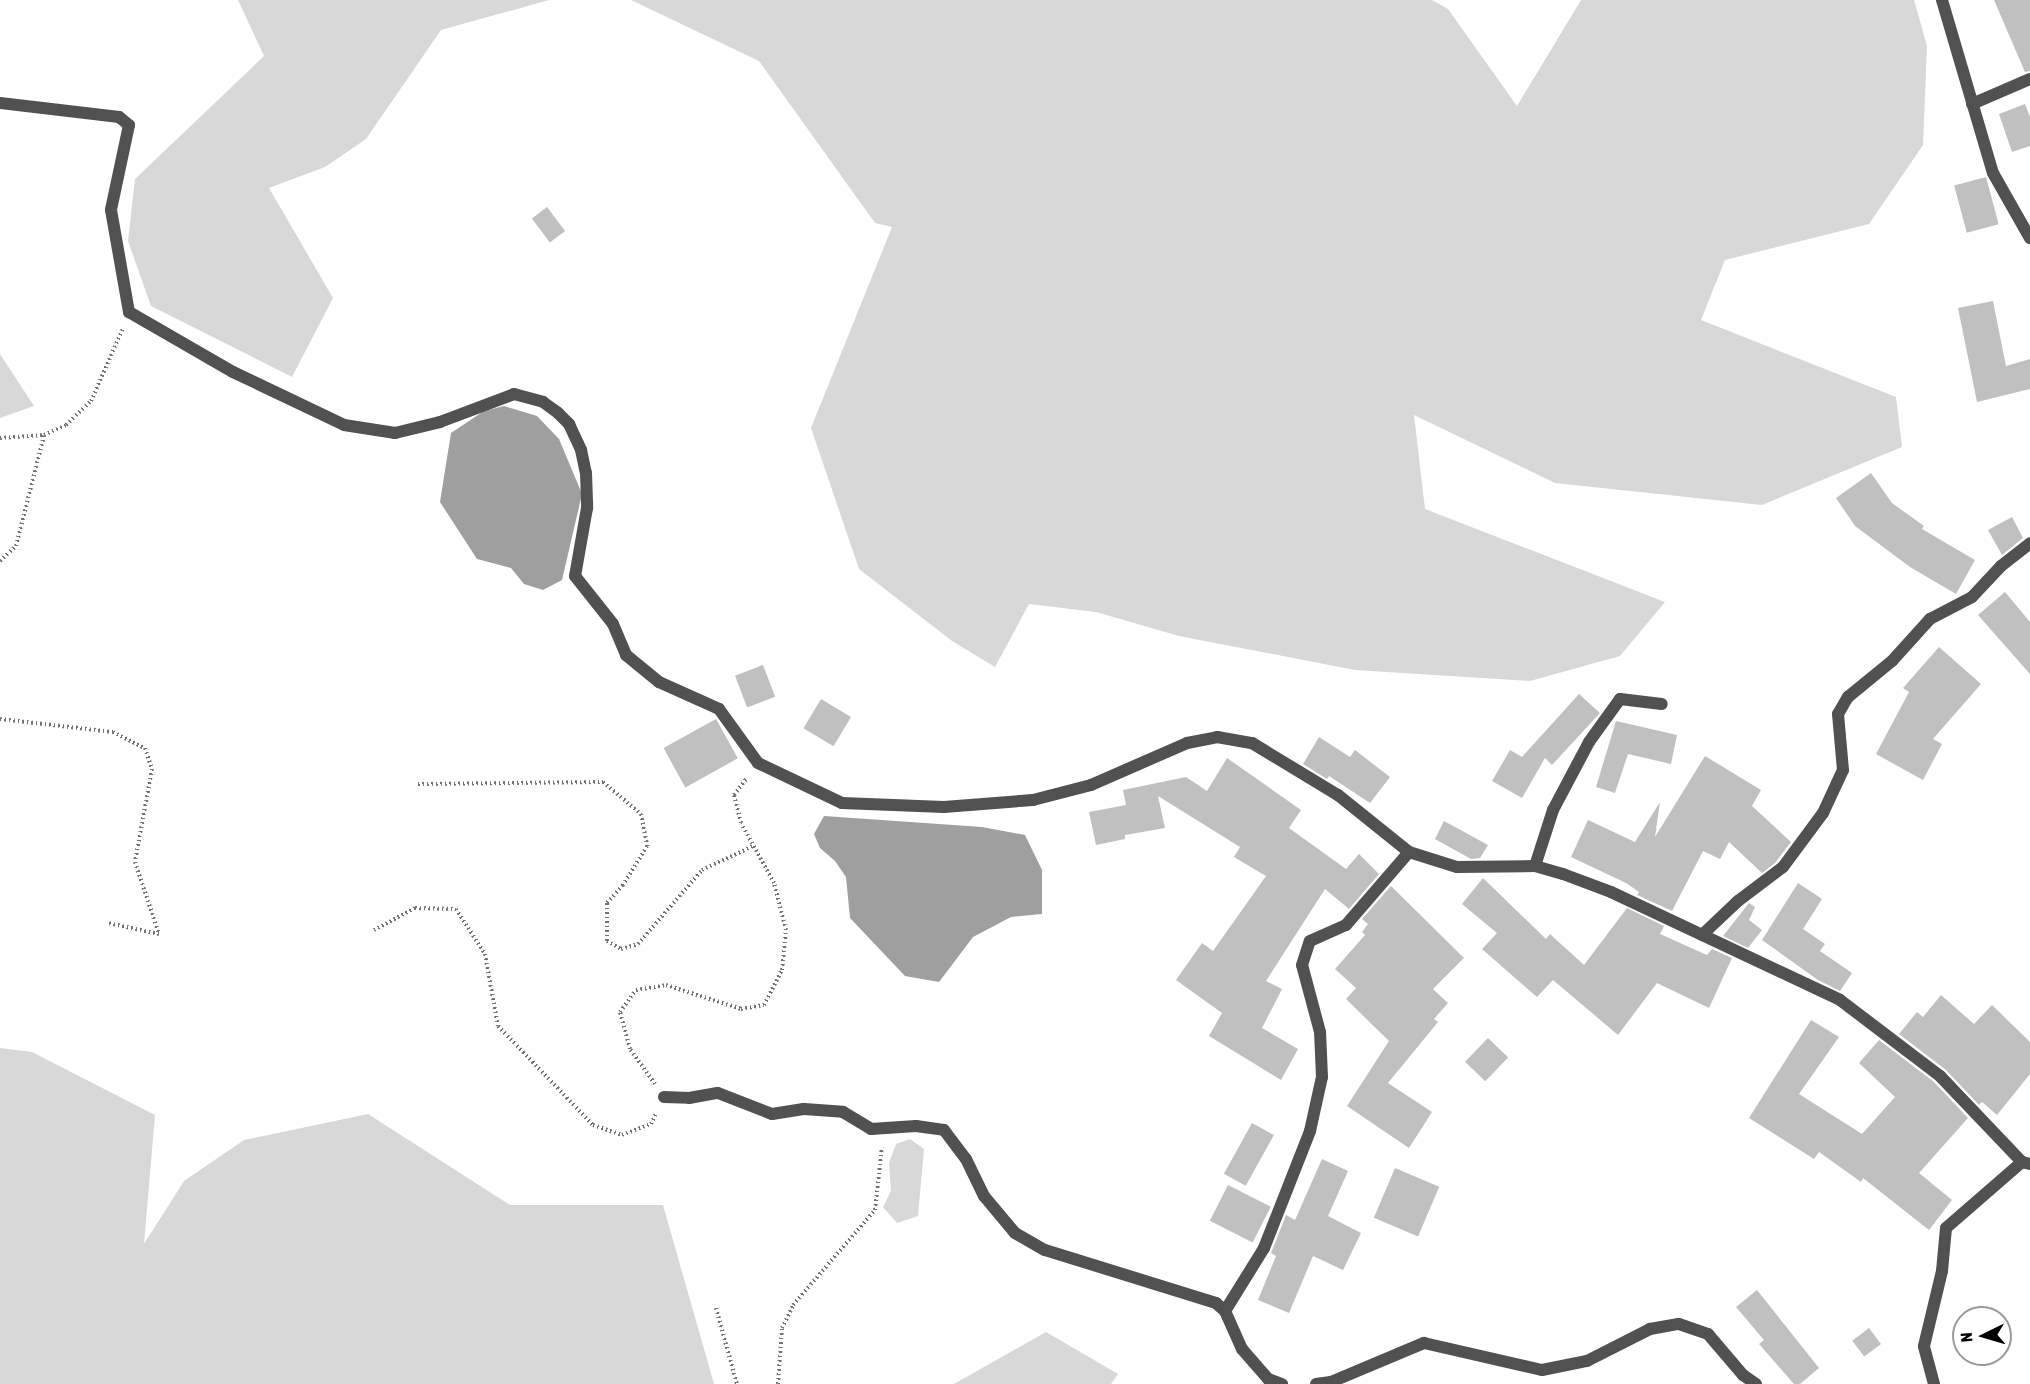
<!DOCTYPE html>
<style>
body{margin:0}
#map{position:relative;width:2030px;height:1384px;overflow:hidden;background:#fff;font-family:"Asap Condensed",sans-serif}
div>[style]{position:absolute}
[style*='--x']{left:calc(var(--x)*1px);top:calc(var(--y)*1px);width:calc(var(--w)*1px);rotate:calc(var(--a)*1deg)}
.green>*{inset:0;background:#d8d8d8}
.water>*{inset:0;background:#9f9f9f}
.building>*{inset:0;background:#c0c0c0;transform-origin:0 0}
.path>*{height:4px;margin-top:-2px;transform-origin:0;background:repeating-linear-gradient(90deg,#737373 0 1.5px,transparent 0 4.5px)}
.service>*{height:12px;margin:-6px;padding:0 6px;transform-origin:6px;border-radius:6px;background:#515151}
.minor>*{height:12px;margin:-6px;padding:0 6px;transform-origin:6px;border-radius:6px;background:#515151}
span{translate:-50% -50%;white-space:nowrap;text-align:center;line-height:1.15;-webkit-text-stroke:4.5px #fff;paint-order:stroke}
.north{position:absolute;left:1952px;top:1306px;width:60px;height:60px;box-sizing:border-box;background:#fff;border:2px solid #999;border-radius:50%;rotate:265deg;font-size:16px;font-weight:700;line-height:24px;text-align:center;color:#000}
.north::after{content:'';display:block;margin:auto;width:21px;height:27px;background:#000;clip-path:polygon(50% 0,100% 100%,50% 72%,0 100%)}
</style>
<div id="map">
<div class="green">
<i style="clip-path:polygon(238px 0,549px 0,441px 30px,366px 139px,325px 167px,269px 188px,333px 298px,292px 377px,151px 306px,128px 241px,135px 179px,264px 56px)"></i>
<i style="clip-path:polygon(631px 0,1432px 0,1448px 9px,1517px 106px,1581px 0,1914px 0,1927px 46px,1923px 145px,1869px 224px,1725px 260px,1701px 320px,1896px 397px,1902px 447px,1762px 505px,1555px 483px,1414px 415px,1425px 509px,1665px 602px,1620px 656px,1530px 681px,1355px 670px,1179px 636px,1096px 612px,1029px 604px,995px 667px,952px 641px,859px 569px,811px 428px,892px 227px,875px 223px,759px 61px)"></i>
<i style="clip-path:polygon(0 354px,34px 406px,0 418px)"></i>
<i style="clip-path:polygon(0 1048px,32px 1052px,155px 1115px,144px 1244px,184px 1181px,244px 1140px,368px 1114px,510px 1205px,663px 1205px,714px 1384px,0 1384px)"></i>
<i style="clip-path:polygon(910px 1139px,924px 1149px,918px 1216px,897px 1223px,883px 1207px,891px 1191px,889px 1163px,896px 1144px)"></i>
<i style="clip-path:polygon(1046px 1332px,1118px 1374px,1111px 1384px,954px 1384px)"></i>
</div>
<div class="water">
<i style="clip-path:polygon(504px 406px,537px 416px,559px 439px,582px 494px,562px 580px,543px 590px,524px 584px,511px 568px,477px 559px,440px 502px,451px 433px,484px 411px)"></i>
<i style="clip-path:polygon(824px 816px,982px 827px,1025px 835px,1042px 870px,1042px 914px,1011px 917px,973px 937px,939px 982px,905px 976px,850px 918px,846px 877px,835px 861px,820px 848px,814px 834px)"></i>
</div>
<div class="building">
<i style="clip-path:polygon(1994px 0,2030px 0,2030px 71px,2025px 72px)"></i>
<i style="clip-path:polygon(2025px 104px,2030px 117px,2030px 146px,2012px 152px,1999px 114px)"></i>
<i style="left:1986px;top:177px;width:49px;height:33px;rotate:75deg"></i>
<i style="left:547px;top:207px;width:30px;height:19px;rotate:53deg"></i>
<i style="clip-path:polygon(1993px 301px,2006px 366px,2030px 359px,2030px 389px,1977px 402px,1958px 308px)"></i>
<i style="clip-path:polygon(1871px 473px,1892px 503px,1924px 526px,1922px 529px,1975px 560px,1956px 594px,1910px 567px,1855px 526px,1836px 498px)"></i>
<i style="clip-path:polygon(2012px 517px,2023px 538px,2002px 555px,1988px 530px)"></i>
<i style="clip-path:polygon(2005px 592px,2030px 622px,2030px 674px,1978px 615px)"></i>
<i style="clip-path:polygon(1939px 647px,1981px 684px,1933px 739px,1942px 744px,1923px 780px,1876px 754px,1909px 692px,1903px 688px)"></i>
<i style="left:763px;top:665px;width:34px;height:30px;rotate:69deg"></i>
<i style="clip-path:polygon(1579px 694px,1600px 713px,1552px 765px,1545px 758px,1522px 798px,1492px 781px,1510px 750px,1522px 757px)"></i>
<i style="left:821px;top:699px;width:35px;height:34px;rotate:31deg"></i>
<i style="left:716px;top:719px;width:45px;height:60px;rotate:61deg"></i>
<i style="clip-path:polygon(1616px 721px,1677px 735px,1671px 764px,1628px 754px,1615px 793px,1596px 787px)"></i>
<i style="clip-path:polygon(1319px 737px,1350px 757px,1355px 750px,1390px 777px,1370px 803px,1329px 776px,1327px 779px,1303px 764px)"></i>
<i style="clip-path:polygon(1705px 756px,1761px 790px,1752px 806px,1791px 842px,1775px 863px,1762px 873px,1729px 842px,1720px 859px,1703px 851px,1672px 911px,1637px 895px,1639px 892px,1626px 883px,1571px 857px,1588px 820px,1635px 842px,1660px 802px,1655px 837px)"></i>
<i style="clip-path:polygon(1227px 758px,1301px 810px,1289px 828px,1346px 869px,1359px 854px,1379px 874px,1349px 909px,1325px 889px,1266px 981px,1282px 989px,1262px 1028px,1298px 1049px,1281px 1080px,1209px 1036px,1222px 1013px,1176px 980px,1202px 943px,1213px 951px,1266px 876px,1234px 857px,1240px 847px,1158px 796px,1165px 828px,1125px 835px,1125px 839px,1096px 845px,1089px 812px,1126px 805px,1123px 790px,1186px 777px,1207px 791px)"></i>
<i style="clip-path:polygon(1444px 821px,1488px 845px,1480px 858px,1471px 859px,1435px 839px)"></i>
<i style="clip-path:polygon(1483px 878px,1546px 939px,1550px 934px,1584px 965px,1627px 908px,1664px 926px,1660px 934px,1707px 955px,1712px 949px,1732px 958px,1709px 1008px,1657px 983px,1618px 1035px,1553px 980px,1537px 997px,1482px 949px,1497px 933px,1462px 904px)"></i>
<i style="clip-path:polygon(1798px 883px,1822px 899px,1803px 929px,1825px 944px,1820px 951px,1852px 973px,1840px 991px,1818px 980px,1762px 940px)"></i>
<i style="clip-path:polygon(1391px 886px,1464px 958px,1433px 989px,1448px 1003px,1434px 1019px,1438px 1022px,1388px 1083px,1432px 1112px,1409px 1148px,1347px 1106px,1389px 1041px,1346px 999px,1356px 988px,1335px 969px,1365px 935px,1362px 932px,1368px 924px,1362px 919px)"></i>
<i style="clip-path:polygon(1749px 903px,1755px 907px,1749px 920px,1762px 930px,1748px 948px,1723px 936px)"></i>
<i style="clip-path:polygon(1941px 995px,1974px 1024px,1992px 1005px,2030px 1042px,2030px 1074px,1997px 1115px,1982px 1102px,1979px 1105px,1946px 1070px,1899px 1034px,1917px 1012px,1923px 1017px)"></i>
<i style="clip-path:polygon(1811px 1020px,1839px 1037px,1799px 1094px,1862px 1134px,1895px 1097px,1859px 1063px,1879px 1040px,1934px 1082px,1968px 1118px,1919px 1173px,1952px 1200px,1929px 1230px,1863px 1178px,1861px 1182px,1819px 1152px,1814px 1159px,1749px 1118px)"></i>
<i style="left:1488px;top:1038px;width:28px;height:33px;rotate:44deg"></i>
<i style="left:1252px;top:1123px;width:25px;height:58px;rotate:29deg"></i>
<i style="clip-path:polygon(1322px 1159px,1348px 1171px,1328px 1216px,1361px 1233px,1343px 1270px,1313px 1256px,1289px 1313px,1258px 1300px,1276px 1256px,1271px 1253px,1286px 1215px,1295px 1220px)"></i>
<i style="left:1395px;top:1168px;width:48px;height:54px;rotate:23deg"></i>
<i style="left:1228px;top:1185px;width:48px;height:40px;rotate:27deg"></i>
<i style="clip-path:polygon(1757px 1290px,1819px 1368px,1800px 1384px,1794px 1384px,1759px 1344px,1764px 1340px,1736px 1307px)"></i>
<i style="left:1869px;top:1328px;width:20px;height:21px;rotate:53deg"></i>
</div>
<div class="path">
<i style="--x:0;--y:438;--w:44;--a:-3.9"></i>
<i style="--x:44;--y:435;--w:24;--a:-24"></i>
<i style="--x:66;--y:425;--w:35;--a:-44"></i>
<i style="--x:91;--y:401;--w:80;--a:-66.3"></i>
<i style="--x:0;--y:561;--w:22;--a:-43"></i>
<i style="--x:16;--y:546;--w:114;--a:-75.8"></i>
<i style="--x:0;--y:719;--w:114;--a:6.6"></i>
<i style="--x:113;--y:732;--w:36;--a:27"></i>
<i style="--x:145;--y:748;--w:22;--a:72"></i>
<i style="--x:152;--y:769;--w:95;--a:100.4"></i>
<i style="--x:135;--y:862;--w:76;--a:71.6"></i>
<i style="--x:159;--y:934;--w:52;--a:-167.8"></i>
<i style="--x:418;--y:784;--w:185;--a:-0.6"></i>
<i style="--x:603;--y:782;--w:50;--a:40.1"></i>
<i style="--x:641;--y:814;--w:33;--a:79"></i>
<i style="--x:647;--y:846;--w:46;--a:121.6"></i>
<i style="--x:623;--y:885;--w:24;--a:132"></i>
<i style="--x:607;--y:903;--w:38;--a:90"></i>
<i style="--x:607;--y:941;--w:16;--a:30"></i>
<i style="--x:621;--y:949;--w:18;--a:-16"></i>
<i style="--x:638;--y:944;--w:98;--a:-49.1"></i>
<i style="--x:702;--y:870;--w:56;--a:-25.2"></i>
<i style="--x:374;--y:930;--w:47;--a:-28.2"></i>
<i style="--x:415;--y:908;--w:41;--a:1.4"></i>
<i style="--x:456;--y:909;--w:54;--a:57.2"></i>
<i style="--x:485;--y:954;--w:73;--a:79.8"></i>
<i style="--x:498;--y:1026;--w:137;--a:46.2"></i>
<i style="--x:593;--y:1125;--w:31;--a:19"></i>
<i style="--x:622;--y:1135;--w:31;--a:-21"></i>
<i style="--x:651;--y:1124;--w:12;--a:-66"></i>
<i style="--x:655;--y:1084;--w:43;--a:-125.5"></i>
<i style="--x:630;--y:1049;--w:38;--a:-105"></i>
<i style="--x:620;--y:1012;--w:27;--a:-54"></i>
<i style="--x:636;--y:990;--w:30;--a:-9"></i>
<i style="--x:666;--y:985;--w:79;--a:17.7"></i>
<i style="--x:741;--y:1009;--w:23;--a:-10"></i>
<i style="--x:764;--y:1005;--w:39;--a:-63"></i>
<i style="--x:782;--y:970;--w:40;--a:-84.3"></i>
<i style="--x:786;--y:930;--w:49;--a:-104.3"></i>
<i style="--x:774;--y:883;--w:68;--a:-118.8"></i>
<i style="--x:741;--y:823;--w:29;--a:-104"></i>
<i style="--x:734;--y:795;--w:21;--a:-53"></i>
<i style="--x:716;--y:1308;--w:79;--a:74.6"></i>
<i style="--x:778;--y:1384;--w:56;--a:-85.9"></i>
<i style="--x:782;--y:1328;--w:25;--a:-64"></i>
<i style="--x:793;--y:1305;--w:125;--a:-49.2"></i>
<i style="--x:875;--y:1210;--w:63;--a:-83.7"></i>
</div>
<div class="service">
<i style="--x:1972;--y:104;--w:63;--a:-23.3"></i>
</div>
<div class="minor">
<i style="--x:1942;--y:0;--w:180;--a:73.6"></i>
<i style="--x:1993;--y:173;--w:75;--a:60.4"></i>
<i style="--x:0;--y:103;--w:120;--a:6.7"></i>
<i style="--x:119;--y:117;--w:13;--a:39"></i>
<i style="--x:129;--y:125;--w:87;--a:102"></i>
<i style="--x:111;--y:210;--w:104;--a:80"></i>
<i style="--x:129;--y:312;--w:120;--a:30"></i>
<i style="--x:233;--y:372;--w:123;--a:25.5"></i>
<i style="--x:344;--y:425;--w:52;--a:8.9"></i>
<i style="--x:395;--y:433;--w:46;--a:-13.7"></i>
<i style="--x:440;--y:422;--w:79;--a:-20.7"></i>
<i style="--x:514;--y:394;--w:30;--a:15"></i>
<i style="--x:543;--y:402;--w:19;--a:36"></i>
<i style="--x:558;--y:413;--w:16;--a:45"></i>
<i style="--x:569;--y:424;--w:29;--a:65"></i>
<i style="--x:581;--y:450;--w:24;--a:78"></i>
<i style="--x:586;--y:473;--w:35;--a:88"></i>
<i style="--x:587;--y:508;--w:69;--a:100"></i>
<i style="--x:575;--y:576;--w:61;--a:51.6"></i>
<i style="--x:613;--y:624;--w:34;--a:67"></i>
<i style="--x:626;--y:655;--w:43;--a:39.3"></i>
<i style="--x:659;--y:682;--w:66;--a:24.2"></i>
<i style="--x:719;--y:709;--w:67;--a:54.2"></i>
<i style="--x:758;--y:763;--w:93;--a:25.5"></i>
<i style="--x:842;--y:803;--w:102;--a:2.2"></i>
<i style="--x:944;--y:807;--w:89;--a:-4.5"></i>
<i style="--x:1033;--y:800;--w:60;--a:-14.5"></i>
<i style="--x:1091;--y:785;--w:105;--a:-23.6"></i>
<i style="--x:1187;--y:743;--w:31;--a:-11"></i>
<i style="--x:1217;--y:737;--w:36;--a:10"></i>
<i style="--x:1252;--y:743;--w:100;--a:31.2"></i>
<i style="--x:1338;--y:795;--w:91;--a:38.8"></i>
<i style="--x:1409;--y:852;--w:50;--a:17.4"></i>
<i style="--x:1457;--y:867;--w:78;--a:-0.7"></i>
<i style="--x:1535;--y:866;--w:29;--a:16"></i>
<i style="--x:1563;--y:874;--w:51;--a:20.6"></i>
<i style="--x:1611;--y:892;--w:253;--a:25.2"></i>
<i style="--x:1840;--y:1000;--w:126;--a:37.2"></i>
<i style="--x:1940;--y:1076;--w:119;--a:46.4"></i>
<i style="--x:2022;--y:1162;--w:8;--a:14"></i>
<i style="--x:1535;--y:866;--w:59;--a:-72.2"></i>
<i style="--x:1553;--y:810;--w:77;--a:-62.1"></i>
<i style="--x:1589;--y:742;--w:53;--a:-54.2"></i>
<i style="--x:1620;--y:699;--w:42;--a:6.8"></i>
<i style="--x:1702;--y:935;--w:50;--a:-43.4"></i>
<i style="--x:1738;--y:901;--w:56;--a:-37.1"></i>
<i style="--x:1783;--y:867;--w:67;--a:-53.5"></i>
<i style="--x:1823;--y:813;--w:47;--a:-65.1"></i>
<i style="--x:1843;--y:770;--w:56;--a:-95.1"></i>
<i style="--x:1838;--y:714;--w:20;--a:-60"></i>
<i style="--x:1848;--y:697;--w:57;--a:-39.3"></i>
<i style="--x:1892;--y:661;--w:57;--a:-47.9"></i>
<i style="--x:1930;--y:619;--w:47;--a:-27.6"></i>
<i style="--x:1972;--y:597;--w:42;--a:-46.9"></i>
<i style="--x:2001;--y:566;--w:37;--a:-38"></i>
<i style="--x:664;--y:1097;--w:25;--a:2"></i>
<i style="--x:689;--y:1098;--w:29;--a:-10"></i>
<i style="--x:718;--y:1093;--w:58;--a:21.3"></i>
<i style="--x:772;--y:1114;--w:32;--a:-9"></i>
<i style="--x:804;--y:1109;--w:39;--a:4"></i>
<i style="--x:843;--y:1112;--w:33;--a:31"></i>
<i style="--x:871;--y:1129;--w:45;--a:-3.8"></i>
<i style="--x:916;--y:1126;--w:28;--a:8"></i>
<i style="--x:944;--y:1130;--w:36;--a:53"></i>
<i style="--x:966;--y:1159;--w:41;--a:64.1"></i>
<i style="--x:984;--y:1196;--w:48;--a:50"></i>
<i style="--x:1015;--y:1233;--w:34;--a:30"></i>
<i style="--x:1045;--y:1250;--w:179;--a:17.2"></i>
<i style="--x:1216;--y:1303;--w:12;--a:42"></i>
<i style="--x:1225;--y:1311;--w:42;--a:65.9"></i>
<i style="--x:1242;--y:1349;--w:40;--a:49"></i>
<i style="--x:1268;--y:1379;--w:15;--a:20"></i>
<i style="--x:1225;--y:1311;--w:74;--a:-58.2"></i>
<i style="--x:1264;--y:1248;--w:126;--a:-68.5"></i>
<i style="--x:1310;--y:1131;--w:55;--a:-77.5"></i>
<i style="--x:1322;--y:1077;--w:45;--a:-92.5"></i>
<i style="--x:1320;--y:1032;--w:69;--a:-105"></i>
<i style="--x:1302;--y:965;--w:25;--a:-72"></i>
<i style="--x:1310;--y:941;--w:39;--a:-24"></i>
<i style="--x:1346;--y:925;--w:96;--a:-49.2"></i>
<i style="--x:1316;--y:1384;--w:15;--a:-8"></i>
<i style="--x:1331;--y:1382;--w:101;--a:-22.8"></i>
<i style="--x:1424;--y:1343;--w:121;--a:12.9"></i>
<i style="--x:1542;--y:1370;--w:46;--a:-11.3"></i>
<i style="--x:1587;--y:1361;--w:71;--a:-26.9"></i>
<i style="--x:1650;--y:1329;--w:29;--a:-10"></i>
<i style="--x:1679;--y:1324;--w:31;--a:19"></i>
<i style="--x:1708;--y:1334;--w:54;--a:49.5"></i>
<i style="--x:1743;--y:1375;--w:16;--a:35"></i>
<i style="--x:1934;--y:1384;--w:39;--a:-105"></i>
<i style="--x:1924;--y:1346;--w:77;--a:-76.5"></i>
<i style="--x:1942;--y:1271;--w:43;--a:-84.7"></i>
<i style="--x:1946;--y:1228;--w:101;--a:-41"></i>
</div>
<div class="north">N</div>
</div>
